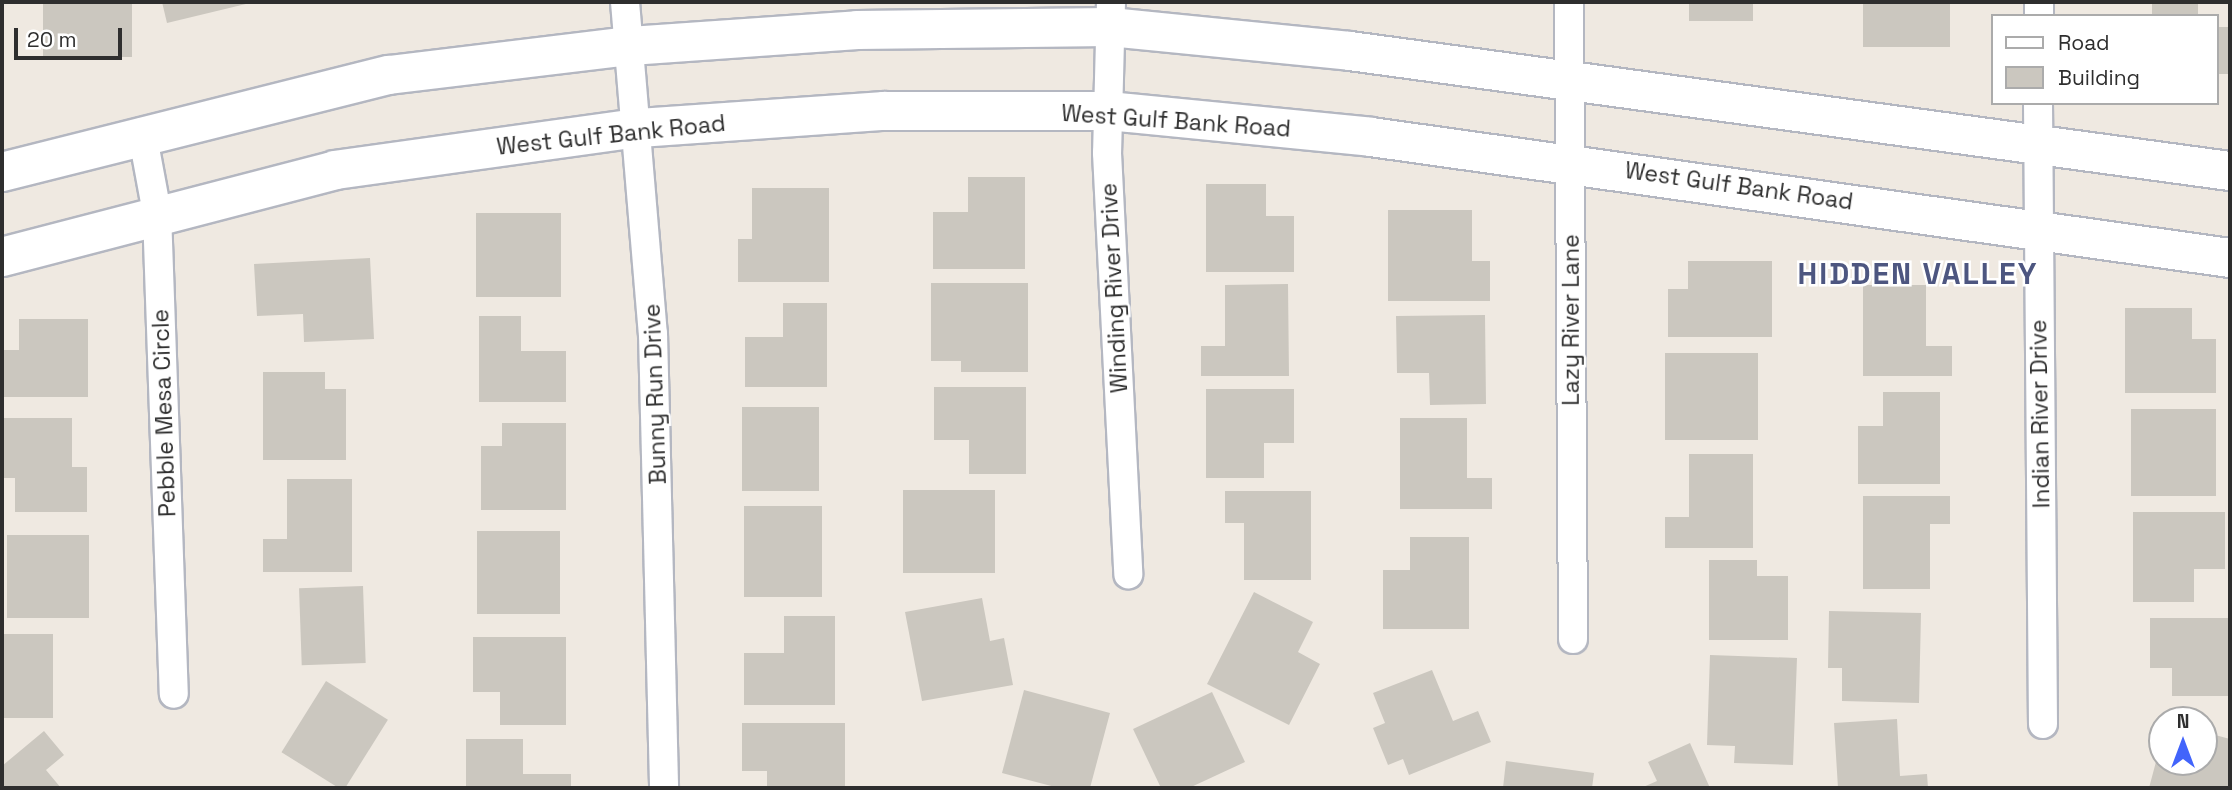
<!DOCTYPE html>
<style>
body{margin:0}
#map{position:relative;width:2232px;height:790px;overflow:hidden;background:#efe9e1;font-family:"Space Grotesk",sans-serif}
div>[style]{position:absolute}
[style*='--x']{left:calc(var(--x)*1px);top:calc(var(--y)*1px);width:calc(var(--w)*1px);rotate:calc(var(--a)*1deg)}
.building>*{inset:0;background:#cbc7bf;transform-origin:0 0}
.roads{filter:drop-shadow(2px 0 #b4b7c1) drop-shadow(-2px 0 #b4b7c1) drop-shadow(0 2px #b4b7c1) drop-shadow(0 -2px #b4b7c1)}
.street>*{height:28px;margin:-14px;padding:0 14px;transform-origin:14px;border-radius:14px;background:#fff}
.secondary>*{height:38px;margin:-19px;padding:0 19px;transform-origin:19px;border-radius:19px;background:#fff}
span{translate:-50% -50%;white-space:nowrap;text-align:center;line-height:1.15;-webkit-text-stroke:5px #fff;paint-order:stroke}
.street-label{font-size:23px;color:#2e2e2e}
.district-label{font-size:30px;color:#4d5680;font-weight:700;letter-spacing:2px}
.frame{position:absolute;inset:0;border:4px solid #2e2e2e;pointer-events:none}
.legend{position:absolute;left:1991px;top:14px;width:228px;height:91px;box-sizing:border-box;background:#fff;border:2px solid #ababab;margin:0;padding:9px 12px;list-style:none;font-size:21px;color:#2e2e2e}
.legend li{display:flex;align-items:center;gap:14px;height:35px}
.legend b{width:35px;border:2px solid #ababab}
.north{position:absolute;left:2148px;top:706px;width:70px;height:70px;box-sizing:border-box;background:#fff;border:2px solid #ababab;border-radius:50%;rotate:0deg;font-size:19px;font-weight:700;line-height:28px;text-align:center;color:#2e2e2e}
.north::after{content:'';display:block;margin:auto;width:24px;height:32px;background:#4264fb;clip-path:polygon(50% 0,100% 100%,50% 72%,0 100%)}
.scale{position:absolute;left:14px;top:28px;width:108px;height:32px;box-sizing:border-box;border:4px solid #2e2e2e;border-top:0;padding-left:9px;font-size:21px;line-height:24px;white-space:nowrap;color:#2e2e2e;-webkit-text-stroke:5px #fff;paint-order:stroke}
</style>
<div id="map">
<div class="building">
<i style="left:43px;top:2px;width:89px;height:55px"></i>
<i style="clip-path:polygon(162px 2px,250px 2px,250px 3px,167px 23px)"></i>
<i style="left:1689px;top:2px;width:64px;height:19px"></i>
<i style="left:1863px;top:2px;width:87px;height:45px"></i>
<i style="left:2152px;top:2px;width:46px;height:14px"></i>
<i style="left:2216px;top:27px;width:14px;height:47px"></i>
<i style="clip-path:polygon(968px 177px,1025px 177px,1025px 269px,933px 269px,933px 212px,968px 212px)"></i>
<i style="clip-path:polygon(1206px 184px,1266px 184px,1266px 216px,1294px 216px,1294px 272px,1206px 272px)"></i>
<i style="clip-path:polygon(752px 188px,829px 188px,829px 282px,738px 282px,738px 239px,752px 239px)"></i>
<i style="clip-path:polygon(1388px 210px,1472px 210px,1472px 261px,1490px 261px,1490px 301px,1388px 301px)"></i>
<i style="left:476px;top:213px;width:85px;height:84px"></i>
<i style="clip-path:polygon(370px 258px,374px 339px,304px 342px,303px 314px,257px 316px,254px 264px)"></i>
<i style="clip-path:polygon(1688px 261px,1772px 261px,1772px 337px,1668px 337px,1668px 289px,1688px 289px)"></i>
<i style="clip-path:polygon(931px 283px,1028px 283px,1028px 372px,961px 372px,961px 361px,931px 361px)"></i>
<i style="clip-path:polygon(1288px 284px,1289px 376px,1201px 376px,1201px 346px,1225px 346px,1225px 285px)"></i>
<i style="clip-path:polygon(1863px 285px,1926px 285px,1926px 346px,1952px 346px,1952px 376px,1863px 376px)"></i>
<i style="clip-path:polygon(783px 303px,827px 303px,827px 387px,745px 387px,745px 337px,783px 337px)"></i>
<i style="clip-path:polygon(2125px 308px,2192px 308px,2192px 339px,2216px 339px,2216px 393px,2125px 393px)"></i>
<i style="clip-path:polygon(1485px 315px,1486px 404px,1430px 405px,1429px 373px,1397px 373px,1396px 316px)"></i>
<i style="clip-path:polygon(479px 316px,521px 316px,521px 351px,566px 351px,566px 402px,479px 402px)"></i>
<i style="clip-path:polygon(19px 319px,88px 319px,88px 397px,2px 397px,2px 350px,19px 350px)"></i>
<i style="left:1665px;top:353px;width:93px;height:87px"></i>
<i style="clip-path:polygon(263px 372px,325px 372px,325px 389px,346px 389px,346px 460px,263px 460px)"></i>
<i style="clip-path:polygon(934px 387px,1026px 387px,1026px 474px,969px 474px,969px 440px,934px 440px)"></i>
<i style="clip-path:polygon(1206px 389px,1294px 389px,1294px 443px,1264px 443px,1264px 478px,1206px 478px)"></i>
<i style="clip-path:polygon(1883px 392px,1940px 392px,1940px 484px,1858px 484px,1858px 426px,1883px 426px)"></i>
<i style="left:742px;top:407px;width:77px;height:84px"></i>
<i style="left:2131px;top:409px;width:85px;height:87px"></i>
<i style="clip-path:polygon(2px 418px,72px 418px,72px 467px,87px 467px,87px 512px,15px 512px,15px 478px,2px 478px)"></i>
<i style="clip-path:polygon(1400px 418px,1467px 418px,1467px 478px,1492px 478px,1492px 509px,1400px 509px)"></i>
<i style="clip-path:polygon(502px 423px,566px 423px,566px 510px,481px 510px,481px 446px,502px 446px)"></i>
<i style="clip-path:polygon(1689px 454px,1753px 454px,1753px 548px,1665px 548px,1665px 517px,1689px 517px)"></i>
<i style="clip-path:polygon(287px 479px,352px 479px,352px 572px,263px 572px,263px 539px,287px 539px)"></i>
<i style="left:903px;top:490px;width:92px;height:83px"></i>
<i style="clip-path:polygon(1225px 491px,1311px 491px,1311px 580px,1244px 580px,1244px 523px,1225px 523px)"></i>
<i style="clip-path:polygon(1863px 496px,1950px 496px,1950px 524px,1930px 524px,1930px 589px,1863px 589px)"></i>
<i style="left:744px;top:506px;width:78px;height:91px"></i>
<i style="clip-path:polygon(2133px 512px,2225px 512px,2225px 569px,2194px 569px,2194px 602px,2133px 602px)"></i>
<i style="left:477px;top:531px;width:83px;height:83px"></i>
<i style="left:7px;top:535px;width:82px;height:83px"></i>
<i style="clip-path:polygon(1410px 537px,1469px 537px,1469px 629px,1383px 629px,1383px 570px,1410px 570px)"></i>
<i style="clip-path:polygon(1709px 560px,1757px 560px,1757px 576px,1788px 576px,1788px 640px,1709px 640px)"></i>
<i style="left:363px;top:586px;width:77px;height:64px;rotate:88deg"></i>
<i style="clip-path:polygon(1254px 592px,1313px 622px,1298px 652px,1320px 664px,1289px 725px,1207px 684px)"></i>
<i style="clip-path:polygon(982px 598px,990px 641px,1004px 638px,1013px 685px,922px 701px,905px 612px)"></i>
<i style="clip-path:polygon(1829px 611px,1921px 613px,1919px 703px,1842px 701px,1842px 668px,1828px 668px)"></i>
<i style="clip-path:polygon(784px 616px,835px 616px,835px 705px,744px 705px,744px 653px,784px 653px)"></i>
<i style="clip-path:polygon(2150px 618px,2230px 618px,2230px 696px,2172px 696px,2172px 668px,2150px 668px)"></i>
<i style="left:2px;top:634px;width:51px;height:84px"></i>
<i style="clip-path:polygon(473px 637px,566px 637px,566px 725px,500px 725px,500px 692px,473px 692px)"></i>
<i style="clip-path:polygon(1710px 655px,1797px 658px,1793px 765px,1734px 763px,1735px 746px,1707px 745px)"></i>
<i style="clip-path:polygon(1432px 670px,1453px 721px,1478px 711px,1491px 742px,1409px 775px,1403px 759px,1388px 765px,1373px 728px,1385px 723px,1373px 693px)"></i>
<i style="left:326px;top:681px;width:73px;height:84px;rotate:32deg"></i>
<i style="clip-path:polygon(1024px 690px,1110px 713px,1090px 788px,1059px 788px,1002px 773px)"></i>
<i style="clip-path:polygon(1212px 692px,1245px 762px,1189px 788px,1161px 788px,1133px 729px)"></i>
<i style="clip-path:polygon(1897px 719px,1900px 776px,1927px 774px,1928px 788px,1838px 788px,1834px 723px)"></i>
<i style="clip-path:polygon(742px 723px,845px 723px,845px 788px,767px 788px,767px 771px,742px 771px)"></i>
<i style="clip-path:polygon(44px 731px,64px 755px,46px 770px,61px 788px,2px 788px,2px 766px)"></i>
<i style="clip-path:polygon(2204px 732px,2230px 739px,2230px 788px,2149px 788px,2161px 743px,2162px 762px,2204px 762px)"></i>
<i style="clip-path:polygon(466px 739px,523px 739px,523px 774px,571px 774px,571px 788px,466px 788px)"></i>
<i style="clip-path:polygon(1690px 743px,1710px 788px,1641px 788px,1657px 781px,1648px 762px)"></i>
<i style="clip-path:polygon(1506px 761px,1594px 773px,1592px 788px,1503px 788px)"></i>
</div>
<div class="roads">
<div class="street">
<i style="--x:625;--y:2;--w:333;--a:85.2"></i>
<i style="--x:653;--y:334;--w:454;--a:88.6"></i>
<i style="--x:1111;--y:2;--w:151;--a:91.5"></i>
<i style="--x:1107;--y:153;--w:422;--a:87.1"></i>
<i style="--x:1569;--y:2;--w:637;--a:89.64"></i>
<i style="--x:2039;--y:16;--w:14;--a:-90"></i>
<i style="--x:2038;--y:103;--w:621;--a:89.54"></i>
<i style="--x:142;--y:132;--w:82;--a:79.5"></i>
<i style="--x:157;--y:213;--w:481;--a:88"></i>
</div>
<div class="secondary">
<i style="--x:2;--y:172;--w:399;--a:-14.1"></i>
<i style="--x:389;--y:75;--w:243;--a:-6.9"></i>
<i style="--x:630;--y:46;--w:228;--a:-4"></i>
<i style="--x:857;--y:30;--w:253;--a:-0.7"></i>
<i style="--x:1110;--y:27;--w:241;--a:5.7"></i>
<i style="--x:1350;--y:51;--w:888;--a:7.77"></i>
<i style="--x:2;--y:257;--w:344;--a:-14.6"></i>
<i style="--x:335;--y:170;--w:307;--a:-7.9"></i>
<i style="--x:639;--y:128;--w:246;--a:-4"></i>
<i style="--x:884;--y:111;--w:224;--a:0"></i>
<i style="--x:1108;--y:111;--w:264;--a:5.6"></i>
<i style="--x:1371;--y:137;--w:867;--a:8.02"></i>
</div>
</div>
<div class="street-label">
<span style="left:1176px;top:121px;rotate:4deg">West Gulf Bank Road</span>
<span style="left:611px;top:135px;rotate:-6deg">West Gulf Bank Road</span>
<span style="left:1739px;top:186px;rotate:8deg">West Gulf Bank Road</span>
<span style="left:1114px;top:288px;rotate:-93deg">Winding River Drive</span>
<span style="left:1571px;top:320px;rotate:-90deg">Lazy River Lane</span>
<span style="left:655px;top:394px;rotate:-92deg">Bunny Run Drive</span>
<span style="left:164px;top:413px;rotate:-92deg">Pebble Mesa Circle</span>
<span style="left:2040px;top:414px;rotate:-91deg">Indian River Drive</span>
</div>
<div class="district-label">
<span style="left:1918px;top:274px">HIDDEN VALLEY</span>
</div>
<div class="frame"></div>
<ul class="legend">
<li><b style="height:9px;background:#fff"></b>Road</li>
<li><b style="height:19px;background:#cbc7bf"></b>Building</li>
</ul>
<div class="north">N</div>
<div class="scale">20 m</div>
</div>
